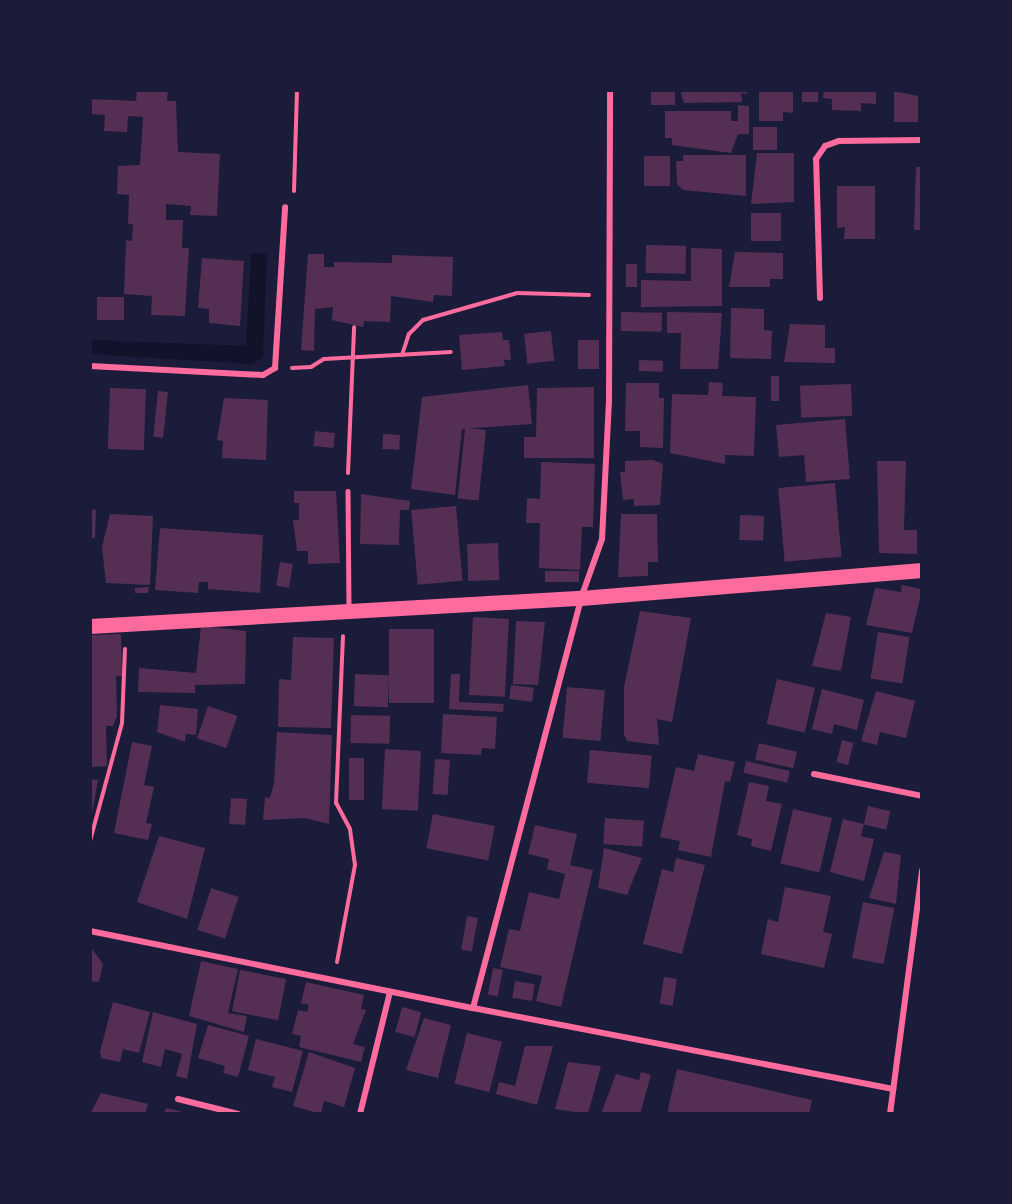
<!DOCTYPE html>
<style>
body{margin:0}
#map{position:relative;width:1012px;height:1204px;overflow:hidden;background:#1b1b3a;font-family:Karla,sans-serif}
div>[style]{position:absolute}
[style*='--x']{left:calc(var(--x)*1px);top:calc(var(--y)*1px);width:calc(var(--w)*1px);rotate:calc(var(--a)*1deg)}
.water>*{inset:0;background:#12122b}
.building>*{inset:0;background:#542f53;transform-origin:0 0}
.path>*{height:4px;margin:-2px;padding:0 2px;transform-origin:2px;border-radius:2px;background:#ff6b9d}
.service>*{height:4.5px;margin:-2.25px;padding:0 2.25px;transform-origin:2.25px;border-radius:2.25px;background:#ff6b9d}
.minor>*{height:6px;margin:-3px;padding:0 3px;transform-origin:3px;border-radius:3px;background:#ff6b9d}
.primary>*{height:15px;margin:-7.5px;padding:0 7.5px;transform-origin:7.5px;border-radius:7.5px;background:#ff6b9d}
span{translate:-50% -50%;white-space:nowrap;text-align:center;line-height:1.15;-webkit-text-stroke:4.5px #1b1b3a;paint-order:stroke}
.frame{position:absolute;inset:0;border:92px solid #1b1b3a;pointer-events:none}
</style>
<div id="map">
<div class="water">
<i style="clip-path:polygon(251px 253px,267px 253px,263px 357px,252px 364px,90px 354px,90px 340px,246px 346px)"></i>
</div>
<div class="building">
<i style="clip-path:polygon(137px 90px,168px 90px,167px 101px,176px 101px,178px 152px,220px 154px,217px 216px,190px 215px,191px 206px,166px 204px,166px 220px,183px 220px,182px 248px,189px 248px,185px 316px,151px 315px,152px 296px,124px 294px,126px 240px,132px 241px,133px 224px,128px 224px,129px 195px,117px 194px,118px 166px,140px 165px,143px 117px,128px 116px,127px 132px,104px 131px,105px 115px,90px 114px,90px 99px,136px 101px)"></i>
<i style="left:651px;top:90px;width:24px;height:15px"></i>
<i style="clip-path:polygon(680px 90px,747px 90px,747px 94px,741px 93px,742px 102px,684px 103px)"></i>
<i style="clip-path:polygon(759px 90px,793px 90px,793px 113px,783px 112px,783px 121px,759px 121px)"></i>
<i style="left:802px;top:90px;width:16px;height:12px"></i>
<i style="clip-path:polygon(824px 90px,876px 90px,876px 104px,861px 103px,861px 111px,832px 110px,832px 99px,823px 98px)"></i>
<i style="clip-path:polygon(894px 91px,918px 96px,918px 122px,894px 122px)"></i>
<i style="clip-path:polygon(738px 105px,749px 106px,749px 134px,738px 134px,731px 153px,672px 145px,672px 138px,665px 138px,665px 111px,731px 111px,731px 121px,738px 121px)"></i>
<i style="left:753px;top:127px;width:24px;height:23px"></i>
<i style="clip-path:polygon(757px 153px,794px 153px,794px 202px,751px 204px)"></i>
<i style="clip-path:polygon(683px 155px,746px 155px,746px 196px,683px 190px,677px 184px,676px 161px,683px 161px)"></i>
<i style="left:644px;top:156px;width:26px;height:30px"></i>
<i style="clip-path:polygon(916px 167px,922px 167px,922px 230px,914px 230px)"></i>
<i style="clip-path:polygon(837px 186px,875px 186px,875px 239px,844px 239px,845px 227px,837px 228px)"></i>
<i style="left:751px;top:213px;width:30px;height:28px"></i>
<i style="left:646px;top:245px;width:40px;height:28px;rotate:1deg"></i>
<i style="clip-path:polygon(691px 248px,722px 249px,722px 306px,641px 307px,641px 280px,691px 281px)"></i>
<i style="clip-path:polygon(735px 252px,783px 253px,783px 279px,770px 279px,770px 287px,729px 287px)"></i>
<i style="clip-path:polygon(308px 254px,324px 254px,324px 267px,334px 267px,334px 262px,392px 263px,392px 255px,453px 257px,452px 296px,434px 295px,433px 302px,391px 296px,390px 322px,364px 321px,363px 327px,332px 320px,333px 307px,315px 309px,314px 351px,301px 350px)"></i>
<i style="clip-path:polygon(202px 258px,244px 261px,240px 326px,209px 323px,209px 309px,198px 308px)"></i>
<i style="left:626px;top:264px;width:11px;height:23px"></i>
<i style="left:97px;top:297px;width:27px;height:23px"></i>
<i style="clip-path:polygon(731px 308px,764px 309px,764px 330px,772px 331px,771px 359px,730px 358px)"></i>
<i style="left:621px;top:312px;width:41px;height:19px;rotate:1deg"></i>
<i style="clip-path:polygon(667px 312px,722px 313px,718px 369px,680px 369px,681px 333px,667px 333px)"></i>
<i style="clip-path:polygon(790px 324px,825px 325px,825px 348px,835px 348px,835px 363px,784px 362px)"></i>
<i style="left:551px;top:331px;width:30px;height:27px;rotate:84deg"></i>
<i style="clip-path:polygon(502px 332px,503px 340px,509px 340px,511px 360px,504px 360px,505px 366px,462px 370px,459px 335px)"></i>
<i style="left:578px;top:340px;width:21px;height:29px"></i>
<i style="left:639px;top:360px;width:24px;height:11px;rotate:2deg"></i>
<i style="left:771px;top:376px;width:8px;height:25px"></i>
<i style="clip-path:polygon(709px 382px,723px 383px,722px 396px,756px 397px,754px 456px,725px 455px,725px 464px,670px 453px,672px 394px,708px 395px)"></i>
<i style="clip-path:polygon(626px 383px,659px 383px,659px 398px,664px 398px,663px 448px,640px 447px,640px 431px,625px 431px)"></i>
<i style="left:851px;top:384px;width:32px;height:51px;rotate:88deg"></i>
<i style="clip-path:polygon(528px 385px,532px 424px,462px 429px,455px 495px,411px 489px,422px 397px)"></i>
<i style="clip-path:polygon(594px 387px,594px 458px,524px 458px,524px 437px,536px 437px,537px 388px)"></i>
<i style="left:110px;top:388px;width:36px;height:61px;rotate:2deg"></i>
<i style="left:158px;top:391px;width:10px;height:46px;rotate:6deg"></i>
<i style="clip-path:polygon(224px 398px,268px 400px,266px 460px,222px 458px,223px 441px,217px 440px)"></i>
<i style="clip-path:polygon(845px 419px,850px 479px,806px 482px,804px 455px,779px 457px,776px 425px)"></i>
<i style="left:486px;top:430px;width:71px;height:21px;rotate:96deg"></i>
<i style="left:315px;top:431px;width:20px;height:15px;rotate:6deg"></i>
<i style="left:383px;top:434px;width:17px;height:15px;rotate:3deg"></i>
<i style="clip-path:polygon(653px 460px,663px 464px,660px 505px,634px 506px,634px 499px,623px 500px,620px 472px,625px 472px,625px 461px)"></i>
<i style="clip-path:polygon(877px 461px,906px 461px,904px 530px,917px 530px,917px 554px,879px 553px)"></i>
<i style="clip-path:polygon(541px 462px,595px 464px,593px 527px,582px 527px,580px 570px,539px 568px,540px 523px,526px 523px,527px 498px,540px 499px)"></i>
<i style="left:835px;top:483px;width:74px;height:57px;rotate:85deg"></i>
<i style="clip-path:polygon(294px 491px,336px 491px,340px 563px,308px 564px,308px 551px,297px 551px,293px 520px,299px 520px,299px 503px,294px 503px)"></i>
<i style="clip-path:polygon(361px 494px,410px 501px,409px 510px,400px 510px,399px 545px,360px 544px)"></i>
<i style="left:456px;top:506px;width:75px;height:45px;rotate:85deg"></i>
<i style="clip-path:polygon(90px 509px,96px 510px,95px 538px,90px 538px)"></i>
<i style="clip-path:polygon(110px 514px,153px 516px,150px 585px,106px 583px,102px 547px)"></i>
<i style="clip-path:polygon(621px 514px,657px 514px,658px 562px,648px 562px,648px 576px,618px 577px)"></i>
<i style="left:740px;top:515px;width:24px;height:25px;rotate:2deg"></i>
<i style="clip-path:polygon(160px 528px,263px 535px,260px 593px,208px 589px,208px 582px,199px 582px,198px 593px,155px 590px)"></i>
<i style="left:498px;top:543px;width:37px;height:31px;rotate:88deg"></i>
<i style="left:280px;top:562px;width:13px;height:24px;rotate:9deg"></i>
<i style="left:579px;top:571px;width:11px;height:34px;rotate:90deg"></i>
<i style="clip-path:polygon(902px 585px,922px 589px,912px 633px,866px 625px,875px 588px,901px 592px)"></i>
<i style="clip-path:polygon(149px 587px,148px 593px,135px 593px,135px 588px)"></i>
<i style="clip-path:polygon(640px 611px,691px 618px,672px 722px,657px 719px,659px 745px,627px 741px,624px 734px,624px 687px)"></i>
<i style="clip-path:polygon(826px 613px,851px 617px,841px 671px,812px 666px)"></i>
<i style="left:473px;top:617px;width:36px;height:78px;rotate:3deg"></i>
<i style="clip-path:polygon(516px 621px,545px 622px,538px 685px,513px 684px)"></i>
<i style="clip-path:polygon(201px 626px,246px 631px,245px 684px,195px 685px,195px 693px,138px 692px,139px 668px,196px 673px)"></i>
<i style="left:389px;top:629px;width:45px;height:74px"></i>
<i style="left:878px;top:632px;width:32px;height:47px;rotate:9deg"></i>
<i style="clip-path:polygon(121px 634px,122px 676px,116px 676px,117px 716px,113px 726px,106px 726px,107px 766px,90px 767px,90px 635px)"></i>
<i style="clip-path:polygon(293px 637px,334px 638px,331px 728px,278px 727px,279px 679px,291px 680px)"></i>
<i style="left:355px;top:674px;width:34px;height:32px;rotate:2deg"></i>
<i style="clip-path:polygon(451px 674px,460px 674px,459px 702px,504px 704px,503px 712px,449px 709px)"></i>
<i style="left:777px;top:679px;width:39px;height:46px;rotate:13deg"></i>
<i style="left:511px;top:685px;width:23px;height:14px;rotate:7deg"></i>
<i style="left:567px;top:687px;width:38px;height:51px;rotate:5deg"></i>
<i style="clip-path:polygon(822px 689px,864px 700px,857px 730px,834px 724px,832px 734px,812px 729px)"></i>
<i style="clip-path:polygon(876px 691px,915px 701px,906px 738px,880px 732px,877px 745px,861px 741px)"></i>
<i style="clip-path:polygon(160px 705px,198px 709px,196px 735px,186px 734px,185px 742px,157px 732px)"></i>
<i style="left:208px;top:706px;width:31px;height:34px;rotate:19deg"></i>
<i style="clip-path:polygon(443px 714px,497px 717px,495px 749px,482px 748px,481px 755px,441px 753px)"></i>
<i style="left:351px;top:715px;width:39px;height:28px;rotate:1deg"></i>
<i style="clip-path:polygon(277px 732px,332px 735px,329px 824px,305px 818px,263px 820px,265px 797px,270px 798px,274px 783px)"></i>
<i style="left:842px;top:740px;width:12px;height:23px;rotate:14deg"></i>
<i style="clip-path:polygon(132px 742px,152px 746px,144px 785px,154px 787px,146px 823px,152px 824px,148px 840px,114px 833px)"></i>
<i style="left:759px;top:743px;width:39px;height:17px;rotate:13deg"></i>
<i style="left:385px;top:749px;width:36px;height:60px;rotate:3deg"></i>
<i style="left:590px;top:750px;width:62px;height:33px;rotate:5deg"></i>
<i style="clip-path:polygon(698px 754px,735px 762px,730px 782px,725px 781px,711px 857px,678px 850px,680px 841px,660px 837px,676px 767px,694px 771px)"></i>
<i style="left:349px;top:758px;width:15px;height:42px"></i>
<i style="left:435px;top:759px;width:15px;height:35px;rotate:4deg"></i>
<i style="left:746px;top:761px;width:45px;height:12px;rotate:13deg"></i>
<i style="clip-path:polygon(90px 779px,98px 780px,91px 819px,90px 819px)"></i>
<i style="clip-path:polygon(749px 782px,769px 786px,766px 801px,782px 804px,771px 851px,751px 846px,752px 839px,737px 835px)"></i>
<i style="left:231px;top:798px;width:16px;height:26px;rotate:4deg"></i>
<i style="left:868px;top:806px;width:23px;height:19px;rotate:13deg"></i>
<i style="left:793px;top:809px;width:40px;height:56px;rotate:13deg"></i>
<i style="left:433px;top:814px;width:63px;height:35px;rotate:11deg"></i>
<i style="left:605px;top:818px;width:39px;height:26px;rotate:4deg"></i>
<i style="clip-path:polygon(843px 819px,864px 824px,861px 836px,874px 839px,864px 881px,830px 872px)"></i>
<i style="clip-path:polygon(535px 825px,577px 834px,570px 865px,593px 870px,561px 1007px,536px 1001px,542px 976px,500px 967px,509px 929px,520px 931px,529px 892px,559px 899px,565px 874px,547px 869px,549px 859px,528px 854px)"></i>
<i style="clip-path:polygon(159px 836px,205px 848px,187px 919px,137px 902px)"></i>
<i style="clip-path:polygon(604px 848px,642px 858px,627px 895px,598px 888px)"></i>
<i style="clip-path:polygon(884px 852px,901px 855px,896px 904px,869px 898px)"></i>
<i style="clip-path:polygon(676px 858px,705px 865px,682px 954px,643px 944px,662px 869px,673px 872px)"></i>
<i style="clip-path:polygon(785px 887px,831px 896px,823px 932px,832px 934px,824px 968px,761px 954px,768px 919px,778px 922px)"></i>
<i style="left:211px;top:888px;width:29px;height:44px;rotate:18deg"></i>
<i style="left:863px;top:902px;width:32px;height:57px;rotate:11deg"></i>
<i style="left:467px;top:916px;width:11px;height:34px;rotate:10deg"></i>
<i style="clip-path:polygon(90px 946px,103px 964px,99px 982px,90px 981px)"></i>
<i style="clip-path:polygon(201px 961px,238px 969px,228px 1013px,247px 1016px,244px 1032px,189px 1016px)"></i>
<i style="left:493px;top:968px;width:10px;height:27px;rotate:11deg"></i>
<i style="left:240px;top:970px;width:47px;height:42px;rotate:11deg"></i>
<i style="left:664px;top:977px;width:13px;height:27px;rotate:9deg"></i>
<i style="left:515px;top:981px;width:20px;height:17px;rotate:9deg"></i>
<i style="clip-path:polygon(306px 982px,364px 995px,361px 1009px,366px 1010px,353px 1044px,365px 1047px,361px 1062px,299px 1047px,301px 1036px,292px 1034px,298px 1010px,307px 1012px,309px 1005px,301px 1003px)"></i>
<i style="clip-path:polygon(113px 1002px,150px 1012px,139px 1053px,123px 1049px,120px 1062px,101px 1058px,100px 1052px)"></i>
<i style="left:402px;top:1007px;width:20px;height:26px;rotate:15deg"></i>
<i style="clip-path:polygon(153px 1012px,197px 1024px,187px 1079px,176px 1076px,182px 1054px,165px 1049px,161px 1067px,142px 1062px)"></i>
<i style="clip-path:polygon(424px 1018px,451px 1025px,438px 1078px,406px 1070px)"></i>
<i style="clip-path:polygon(208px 1025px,249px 1036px,238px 1077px,223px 1073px,225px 1066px,198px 1058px)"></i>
<i style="left:467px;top:1033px;width:36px;height:52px;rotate:14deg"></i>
<i style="clip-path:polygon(256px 1039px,303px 1051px,292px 1092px,272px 1087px,275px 1077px,248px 1070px)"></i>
<i style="clip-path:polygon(525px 1046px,553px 1046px,537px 1105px,496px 1094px,499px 1082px,515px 1086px)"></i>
<i style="clip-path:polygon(309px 1052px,355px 1068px,344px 1107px,324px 1101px,321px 1114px,293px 1106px)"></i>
<i style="clip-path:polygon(568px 1062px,601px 1066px,588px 1114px,555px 1109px)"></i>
<i style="clip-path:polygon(677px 1069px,812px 1100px,809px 1114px,667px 1114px)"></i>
<i style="clip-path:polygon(641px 1072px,651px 1075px,640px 1114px,601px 1114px,616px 1074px,639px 1080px)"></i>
<i style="clip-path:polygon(101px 1093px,148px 1104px,145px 1114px,90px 1114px)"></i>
<i style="clip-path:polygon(166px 1108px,187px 1113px,187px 1114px,164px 1114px)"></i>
</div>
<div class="path">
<i style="--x:294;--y:191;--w:101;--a:-88.3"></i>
<i style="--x:402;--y:355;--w:22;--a:-72"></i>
<i style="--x:409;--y:334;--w:20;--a:-45"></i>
<i style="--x:423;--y:320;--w:98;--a:-16"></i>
<i style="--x:517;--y:293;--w:72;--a:1.6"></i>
<i style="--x:292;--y:368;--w:19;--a:-3"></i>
<i style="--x:311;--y:367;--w:15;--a:-32"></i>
<i style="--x:324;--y:359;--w:127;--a:-3.2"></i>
<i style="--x:348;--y:473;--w:146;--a:-87.6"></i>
<i style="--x:90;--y:841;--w:122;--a:-74.8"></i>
<i style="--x:122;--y:723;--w:74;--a:-87.7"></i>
<i style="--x:337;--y:962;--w:99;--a:-79.5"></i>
<i style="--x:355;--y:865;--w:36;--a:-98"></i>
<i style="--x:350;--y:829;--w:30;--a:-118"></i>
<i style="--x:336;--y:803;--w:167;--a:-87.6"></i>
</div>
<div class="service">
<i style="--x:348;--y:491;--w:118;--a:89.5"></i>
</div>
<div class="minor">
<i style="--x:820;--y:298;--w:139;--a:-91.6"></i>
<i style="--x:816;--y:159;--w:16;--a:-55"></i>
<i style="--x:825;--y:146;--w:15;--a:-20"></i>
<i style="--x:839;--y:141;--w:83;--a:-0.7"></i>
<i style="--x:90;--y:366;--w:173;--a:3"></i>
<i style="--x:263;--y:375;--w:14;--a:-30"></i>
<i style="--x:275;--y:368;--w:161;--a:-86.4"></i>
<i style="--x:814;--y:774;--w:110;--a:11.5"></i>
<i style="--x:90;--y:931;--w:391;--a:11.4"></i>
<i style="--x:473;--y:1008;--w:424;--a:-75.2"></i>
<i style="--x:581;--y:598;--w:63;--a:-70.4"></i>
<i style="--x:602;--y:539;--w:137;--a:-87.1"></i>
<i style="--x:609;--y:402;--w:312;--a:-89.8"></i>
<i style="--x:473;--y:1008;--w:428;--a:10.9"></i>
<i style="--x:178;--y:1099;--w:62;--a:14"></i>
<i style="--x:360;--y:1114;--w:126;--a:-76.2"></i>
<i style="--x:890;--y:1114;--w:246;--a:-82.5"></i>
</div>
<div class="primary">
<i style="--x:90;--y:626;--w:492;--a:-3.3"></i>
<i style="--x:581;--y:598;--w:342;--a:-4.7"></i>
</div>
<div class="frame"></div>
</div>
